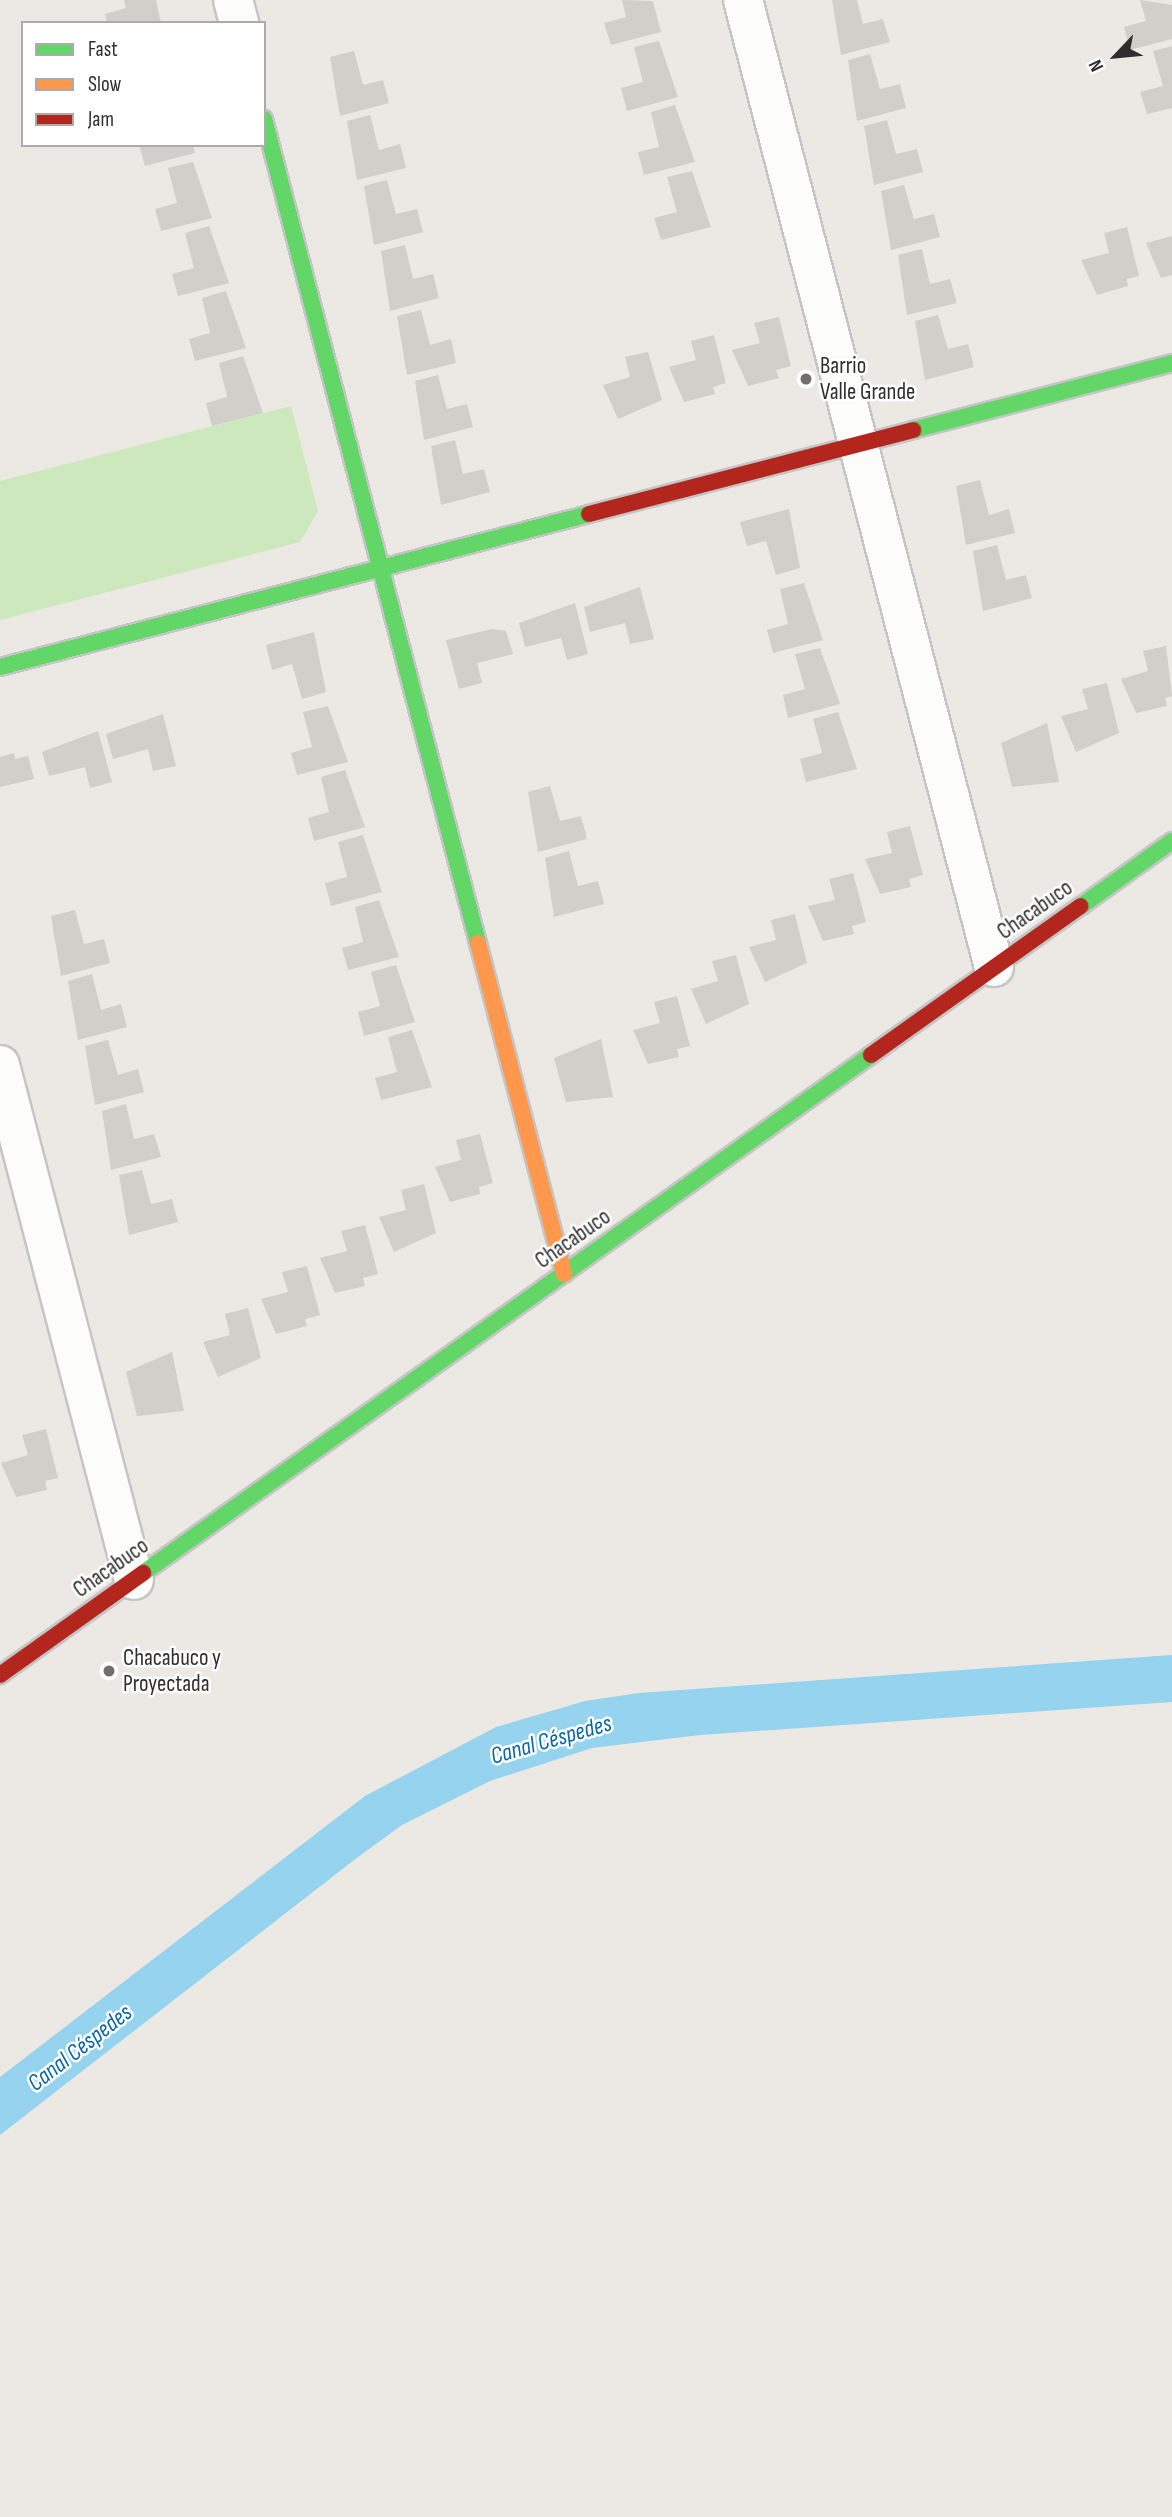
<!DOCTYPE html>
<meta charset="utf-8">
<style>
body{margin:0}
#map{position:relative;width:1172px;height:2517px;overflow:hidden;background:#ece9e4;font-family:"Sofia Sans Condensed",sans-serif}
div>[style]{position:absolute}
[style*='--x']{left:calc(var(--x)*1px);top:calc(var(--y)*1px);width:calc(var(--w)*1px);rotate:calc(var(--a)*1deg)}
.green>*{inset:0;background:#cce8bc}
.water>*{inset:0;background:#95d3ef}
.building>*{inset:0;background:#d1cfca}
.roads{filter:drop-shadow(2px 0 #c5c5c5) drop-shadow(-2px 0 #c5c5c5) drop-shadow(0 2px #c5c5c5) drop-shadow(0 -2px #c5c5c5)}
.street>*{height:38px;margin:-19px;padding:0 19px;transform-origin:19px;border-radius:19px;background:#fcfcfb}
.fast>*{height:16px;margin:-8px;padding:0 8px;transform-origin:8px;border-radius:8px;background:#63d668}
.slow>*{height:16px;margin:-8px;padding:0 8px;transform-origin:8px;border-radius:8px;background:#ff974d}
.jam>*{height:16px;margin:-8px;padding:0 8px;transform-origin:8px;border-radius:8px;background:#b3261e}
.dots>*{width:19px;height:19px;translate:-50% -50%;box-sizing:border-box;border:4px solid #fff;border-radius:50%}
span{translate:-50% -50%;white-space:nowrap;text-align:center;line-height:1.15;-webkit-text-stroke:5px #fff;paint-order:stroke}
.poi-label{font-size:23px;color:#2e2e2e}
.left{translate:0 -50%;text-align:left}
.street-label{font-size:23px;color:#2e2e2e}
.water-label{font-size:24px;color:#0767a8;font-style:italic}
.legend{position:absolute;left:21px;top:21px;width:245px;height:126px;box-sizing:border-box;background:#fff;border:2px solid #ababab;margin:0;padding:9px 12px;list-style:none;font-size:21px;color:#2e2e2e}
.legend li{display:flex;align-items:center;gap:14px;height:35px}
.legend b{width:35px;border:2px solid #ababab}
.north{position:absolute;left:1081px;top:21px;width:70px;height:70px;-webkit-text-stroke:5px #fff;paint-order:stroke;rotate:244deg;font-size:19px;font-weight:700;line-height:28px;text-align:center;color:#2e2e2e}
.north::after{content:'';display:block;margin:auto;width:24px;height:32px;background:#2e2e2e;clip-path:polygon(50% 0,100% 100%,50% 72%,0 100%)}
</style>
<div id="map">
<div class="green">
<i style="clip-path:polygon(291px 406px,318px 511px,300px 542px,0 620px,0 481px)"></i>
</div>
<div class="water">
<i style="clip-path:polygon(1172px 1655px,1172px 1702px,700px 1735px,592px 1748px,490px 1781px,402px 1825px,358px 1857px,0 2135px,0 2077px,365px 1796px,496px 1727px,585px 1701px,639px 1693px)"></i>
</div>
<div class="building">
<i style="clip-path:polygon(124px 0,156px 0,161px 23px,107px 23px,105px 14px,126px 8px)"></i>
<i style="clip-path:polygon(622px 0,653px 1px,661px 32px,611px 45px,604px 23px,626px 17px)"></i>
<i style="clip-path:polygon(832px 0,857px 0,863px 24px,883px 19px,890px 42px,841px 55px)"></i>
<i style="clip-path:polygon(1140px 0,1172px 5px,1172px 39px,1130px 50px,1124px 27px,1146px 21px)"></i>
<i style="clip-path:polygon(659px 41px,678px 97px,627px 111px,621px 88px,643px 82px,634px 47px)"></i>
<i style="clip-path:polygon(1172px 46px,1172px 108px,1147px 114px,1140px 92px,1163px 86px,1153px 51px)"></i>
<i style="clip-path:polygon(354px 51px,363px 85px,383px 80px,389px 103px,340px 116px,330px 57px)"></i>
<i style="clip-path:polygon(870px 54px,880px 89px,900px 84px,906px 108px,857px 121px,848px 60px)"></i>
<i style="clip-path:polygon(675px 105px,695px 162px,644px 175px,638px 152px,659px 147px,651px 112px)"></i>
<i style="clip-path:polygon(370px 115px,379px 150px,400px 144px,406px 168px,357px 180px,347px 121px)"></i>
<i style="clip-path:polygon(887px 120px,896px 154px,917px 149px,923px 172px,874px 185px,864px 126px)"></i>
<i style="clip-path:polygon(139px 145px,193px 145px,195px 153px,145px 166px)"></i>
<i style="clip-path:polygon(193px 162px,212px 218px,161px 231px,155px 209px,177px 203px,168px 168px)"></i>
<i style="clip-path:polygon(692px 171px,711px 227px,661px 240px,654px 218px,677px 212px,667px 177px)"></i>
<i style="clip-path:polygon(387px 180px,396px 214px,417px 209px,423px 232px,374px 245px,364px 186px)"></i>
<i style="clip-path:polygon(904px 185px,914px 219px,934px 214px,940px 237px,891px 250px,881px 191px)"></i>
<i style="clip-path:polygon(209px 226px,229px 283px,178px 296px,172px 274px,194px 268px,185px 233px)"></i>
<i style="clip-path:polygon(1127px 227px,1139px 276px,1127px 279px,1128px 286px,1097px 295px,1081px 260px,1109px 253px,1104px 233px)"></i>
<i style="clip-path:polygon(1172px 236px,1172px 275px,1161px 278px,1146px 243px)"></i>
<i style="clip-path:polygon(405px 245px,413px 279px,433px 274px,439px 298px,390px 311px,381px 251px)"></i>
<i style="clip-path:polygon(922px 249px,930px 284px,950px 279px,957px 303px,907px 315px,898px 255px)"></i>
<i style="clip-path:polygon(226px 291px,246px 348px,195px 361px,189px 339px,210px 333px,202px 298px)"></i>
<i style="clip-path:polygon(421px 310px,430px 345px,451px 339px,456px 363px,407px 375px,397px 316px)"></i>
<i style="clip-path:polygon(938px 315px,948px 349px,968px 344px,974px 367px,925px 380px,915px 321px)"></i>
<i style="clip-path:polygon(779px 317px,791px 366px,776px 370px,779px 378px,748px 386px,732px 350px,760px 343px,754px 323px)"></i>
<i style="clip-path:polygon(714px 335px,726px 383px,713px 387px,715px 394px,684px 402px,669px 367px,696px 360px,691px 341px)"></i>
<i style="clip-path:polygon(648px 352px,662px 400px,618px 419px,603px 385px,630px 377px,625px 357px)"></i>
<i style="clip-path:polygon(243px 356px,263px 413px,212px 426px,206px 403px,227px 397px,219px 363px)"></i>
<i style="clip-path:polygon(438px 375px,447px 409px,467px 404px,473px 427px,424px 440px,415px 381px)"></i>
<i style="clip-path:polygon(455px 440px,463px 474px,484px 469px,490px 492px,441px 505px,431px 446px)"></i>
<i style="clip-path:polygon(980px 480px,989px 515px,1009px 509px,1015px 533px,966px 545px,956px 486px)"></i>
<i style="clip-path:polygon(789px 509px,800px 568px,776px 575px,766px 541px,747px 546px,740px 522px)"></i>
<i style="clip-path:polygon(997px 545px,1006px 580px,1026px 575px,1032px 598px,983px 611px,973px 551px)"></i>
<i style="clip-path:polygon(804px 583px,823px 640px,773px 653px,767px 630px,788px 624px,780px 589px)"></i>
<i style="clip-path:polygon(640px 587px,654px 639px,630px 644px,625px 623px,590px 632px,584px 607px)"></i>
<i style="clip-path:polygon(575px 603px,588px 654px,567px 660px,561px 638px,525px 647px,519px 623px)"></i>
<i style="clip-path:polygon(492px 629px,506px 631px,513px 654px,477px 663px,482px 683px,459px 689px,446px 640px)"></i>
<i style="clip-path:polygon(314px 632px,326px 692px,302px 699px,292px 664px,272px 670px,266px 645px)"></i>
<i style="clip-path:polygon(1166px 646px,1172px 696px,1165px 698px,1167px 706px,1136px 713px,1121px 679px,1148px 671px,1143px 651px)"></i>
<i style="clip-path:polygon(820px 648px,840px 704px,788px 718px,783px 695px,805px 689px,795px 654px)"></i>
<i style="clip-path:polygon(1107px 683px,1119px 733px,1076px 752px,1061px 716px,1088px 709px,1082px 689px)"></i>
<i style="clip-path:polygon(328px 706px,348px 762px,297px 775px,291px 753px,312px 747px,303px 712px)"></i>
<i style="clip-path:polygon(838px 712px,857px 769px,806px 782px,800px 759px,822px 753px,813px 719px)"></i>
<i style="clip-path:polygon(163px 714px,176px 766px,153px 771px,148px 749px,113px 759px,106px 734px)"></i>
<i style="clip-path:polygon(1047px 723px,1059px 782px,1012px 787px,1001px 743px)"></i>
<i style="clip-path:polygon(98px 731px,112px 782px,90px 788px,85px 767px,49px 776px,42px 752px)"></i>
<i style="clip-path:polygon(14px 753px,15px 759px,28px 756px,34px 779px,0 787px,0 757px)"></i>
<i style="clip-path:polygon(345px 770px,365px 827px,314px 841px,308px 818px,329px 812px,321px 777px)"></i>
<i style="clip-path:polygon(550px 786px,560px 821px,581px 816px,587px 839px,538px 852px,528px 792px)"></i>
<i style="clip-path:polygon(910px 826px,923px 875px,909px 879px,911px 887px,880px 894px,865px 859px,892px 853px,887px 832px)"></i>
<i style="clip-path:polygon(363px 835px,382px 892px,331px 906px,325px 883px,347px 877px,338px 842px)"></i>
<i style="clip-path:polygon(569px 851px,578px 886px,598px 881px,604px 904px,554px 917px,545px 858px)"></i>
<i style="clip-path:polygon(853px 873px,866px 922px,852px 926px,854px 934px,823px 941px,808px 906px,835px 900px,829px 879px)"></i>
<i style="clip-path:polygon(379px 900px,399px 957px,348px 970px,342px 948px,363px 942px,355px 907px)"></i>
<i style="clip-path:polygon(75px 910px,84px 944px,104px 939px,110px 963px,61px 976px,51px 916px)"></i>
<i style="clip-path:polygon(795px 914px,807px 963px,765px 982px,749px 947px,776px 940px,771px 920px)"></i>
<i style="clip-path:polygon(736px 955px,749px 1004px,706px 1024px,691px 989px,718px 981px,712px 961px)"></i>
<i style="clip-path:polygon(396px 965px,415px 1022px,364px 1036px,358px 1012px,380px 1006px,371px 972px)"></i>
<i style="clip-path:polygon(92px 974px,101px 1010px,121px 1004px,127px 1027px,78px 1040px,68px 981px)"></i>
<i style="clip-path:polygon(677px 996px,690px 1046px,677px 1049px,679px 1057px,648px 1064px,633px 1030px,660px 1023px,654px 1002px)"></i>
<i style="clip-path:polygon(412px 1030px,432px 1087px,381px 1100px,375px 1078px,397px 1072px,388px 1037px)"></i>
<i style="clip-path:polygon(601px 1039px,613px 1097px,566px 1102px,554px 1058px)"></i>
<i style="clip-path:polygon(108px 1040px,118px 1075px,138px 1069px,144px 1092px,95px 1105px,85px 1046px)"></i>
<i style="clip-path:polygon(126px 1104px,134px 1139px,154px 1134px,161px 1157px,111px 1170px,102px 1111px)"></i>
<i style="clip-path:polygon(480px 1134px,493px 1183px,479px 1187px,480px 1194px,450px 1202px,435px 1167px,461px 1160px,456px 1140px)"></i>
<i style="clip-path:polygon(142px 1170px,151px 1204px,172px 1199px,178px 1222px,129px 1235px,119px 1175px)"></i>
<i style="clip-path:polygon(424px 1184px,436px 1233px,394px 1252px,379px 1217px,406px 1210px,401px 1190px)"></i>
<i style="clip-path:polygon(365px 1225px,378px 1274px,363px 1278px,365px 1286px,335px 1293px,320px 1258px,347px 1251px,341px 1231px)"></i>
<i style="clip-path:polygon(307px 1266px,320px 1315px,305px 1319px,307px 1326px,276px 1334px,261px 1299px,288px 1292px,282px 1272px)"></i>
<i style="clip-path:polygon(248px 1308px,261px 1358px,218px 1377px,203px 1342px,230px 1335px,225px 1314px)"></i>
<i style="clip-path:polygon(172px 1352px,184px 1411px,137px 1416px,126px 1372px)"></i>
<i style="clip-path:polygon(46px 1429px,58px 1478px,45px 1481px,47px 1490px,16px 1497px,1px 1463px,28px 1455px,22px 1435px)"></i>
</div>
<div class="roads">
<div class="street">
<i style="--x:233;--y:0;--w:24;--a:75"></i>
<i style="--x:743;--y:0;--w:999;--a:75.45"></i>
<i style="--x:0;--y:1065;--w:532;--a:75.42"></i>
</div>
<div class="fast">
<i style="--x:264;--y:119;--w:851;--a:75.44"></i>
<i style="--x:913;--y:430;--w:268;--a:-14.5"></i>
<i style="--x:0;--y:667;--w:609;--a:-14.56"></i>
<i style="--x:1081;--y:906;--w:112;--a:-35.5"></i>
<i style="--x:143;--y:1573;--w:893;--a:-35.43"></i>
</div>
<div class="slow">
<i style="--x:478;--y:943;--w:342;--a:75.4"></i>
</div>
<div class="jam">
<i style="--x:589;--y:514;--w:335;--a:-14.5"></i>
<i style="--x:871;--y:1055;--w:257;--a:-35.4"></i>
<i style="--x:0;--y:1675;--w:176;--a:-35.5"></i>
</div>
</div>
<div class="dots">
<i style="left:806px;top:379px;background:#706f6e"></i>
<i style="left:109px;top:1671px;background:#706f6e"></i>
</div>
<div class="poi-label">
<span class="left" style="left:820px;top:379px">Barrio<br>Valle Grande</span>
<span class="left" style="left:123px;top:1671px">Chacabuco y<br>Proyectada</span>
</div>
<div class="street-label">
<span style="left:1035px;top:910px;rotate:-35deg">Chacabuco</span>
<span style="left:573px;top:1239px;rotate:-35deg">Chacabuco</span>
<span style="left:111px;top:1568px;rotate:-35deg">Chacabuco</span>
</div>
<div class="water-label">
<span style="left:551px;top:1740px;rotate:-16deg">Canal Céspedes</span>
<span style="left:80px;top:2048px;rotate:-38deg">Canal Céspedes</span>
</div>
<ul class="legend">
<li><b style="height:9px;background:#63d668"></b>Fast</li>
<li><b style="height:9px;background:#ff974d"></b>Slow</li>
<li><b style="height:9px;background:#b3261e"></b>Jam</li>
</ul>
<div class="north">N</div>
</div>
